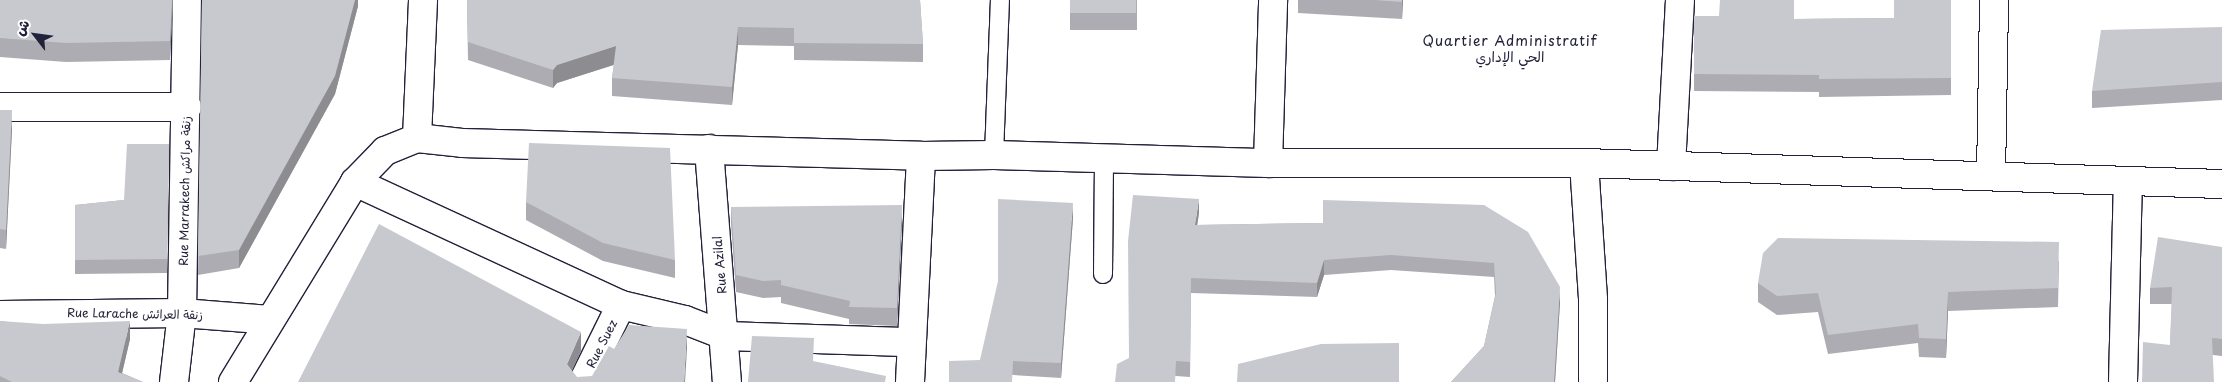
<!DOCTYPE html>
<meta charset="utf-8">
<style>
body{margin:0}
#map{position:relative;width:2222px;height:382px;overflow:hidden;background:#fff;font-family:"Playpen Sans","Playpen Sans Arabic",sans-serif}
div>[style]{position:absolute}
[style*='--x']{left:calc(var(--x)*1px);top:calc(var(--y)*1px);width:calc(var(--w)*1px);rotate:calc(var(--a)*1deg)}
.roads{filter:drop-shadow(1px 0 #22223b) drop-shadow(-1px 0 #22223b) drop-shadow(0 1px #22223b) drop-shadow(0 -1px #22223b)}
.lane>*{height:18px;margin:-9px;padding:0 9px;transform-origin:9px;border-radius:9px;background:#fff}
.street>*{height:28px;margin:-14px;padding:0 14px;transform-origin:14px;border-radius:14px;background:#fff}
.secondary>*{height:28px;margin:-14px;padding:0 14px;transform-origin:14px;border-radius:14px;background:#fff}
.wall>*{inset:0;background:#acacb2;transform-origin:0 0}
.shaded-wall>*{inset:0;background:#8c8c91}
.building>*{inset:0;background:#c8c8cf;transform-origin:0 0}
span{translate:-50% -50%;white-space:nowrap;text-align:center;line-height:1.15;-webkit-text-stroke:4.5px #fff;paint-order:stroke}
.street-label{font-size:12px;color:#22223b}
.neighbourhood-label{font-size:14px;color:#22223b;letter-spacing:1px}
.north{position:absolute;left:10px;top:10px;width:50px;height:50px;-webkit-text-stroke:4px #fff;paint-order:stroke;rotate:300deg;font-size:14px;font-weight:700;line-height:20px;text-align:center;color:#22223b}
.north::after{content:'';display:block;margin:auto;width:18px;height:22px;background:#22223b;clip-path:polygon(50% 0,100% 100%,50% 72%,0 100%)}
</style>
<div id="map">
<div class="roads">
<div class="lane">
<i style="--x:994;--y:155;--w:155;--a:-87.8"></i>
<i style="--x:1103;--y:274;--w:116;--a:-89.5"></i>
</div>
<div class="street">
<i style="--x:0;--y:107;--w:187;--a:0"></i>
<i style="--x:709;--y:149;--w:234;--a:85.6"></i>
<i style="--x:1584;--y:163;--w:137;--a:86.2"></i>
<i style="--x:1593;--y:300;--w:82;--a:90"></i>
<i style="--x:1671;--y:166;--w:166;--a:-86.9"></i>
<i style="--x:1991;--y:176;--w:176;--a:-89"></i>
<i style="--x:355;--y:182;--w:293;--a:24.8"></i>
<i style="--x:621;--y:305;--w:66;--a:13.2"></i>
<i style="--x:685;--y:320;--w:44;--a:21.3"></i>
<i style="--x:726;--y:336;--w:185;--a:1.9"></i>
<i style="--x:0;--y:315;--w:182;--a:-0.6"></i>
<i style="--x:182;--y:313;--w:88;--a:4.5"></i>
<i style="--x:174;--y:382;--w:69;--a:-83.4"></i>
<i style="--x:182;--y:313;--w:313;--a:-89.1"></i>
<i style="--x:583;--y:382;--w:86;--a:-63.7"></i>
<i style="--x:910;--y:382;--w:226;--a:-87.2"></i>
<i style="--x:2123;--y:382;--w:201;--a:-88.6"></i>
</div>
<div class="secondary">
<i style="--x:417;--y:138;--w:138;--a:-87.5"></i>
<i style="--x:1268;--y:163;--w:163;--a:-88.2"></i>
<i style="--x:233;--y:382;--w:234;--a:-58.6"></i>
<i style="--x:355;--y:182;--w:43;--a:-45.9"></i>
<i style="--x:385;--y:151;--w:35;--a:-22"></i>
<i style="--x:417;--y:138;--w:45;--a:6.3"></i>
<i style="--x:462;--y:143;--w:459;--a:1.6"></i>
<i style="--x:921;--y:156;--w:73;--a:-0.8"></i>
<i style="--x:994;--y:155;--w:274;--a:1.7"></i>
<i style="--x:1268;--y:163;--w:316;--a:0"></i>
<i style="--x:1584;--y:163;--w:638;--a:1.89"></i>
</div>
</div>
<div class="wall">
<i style="clip-path:polygon(0 0,173px 0,170px 60px,66px 62px,0 57px)"></i>
<i style="clip-path:polygon(202px 0,358px 0,358px 6px,335px 94px,239px 268px,198px 275px)"></i>
<i style="clip-path:polygon(467px 0,920px 0,923px 44px,923px 62px,794px 60px,794px 46px,738px 45px,732px 105px,612px 96px,612px 78px,614px 65px,557px 83px,553px 88px,468px 60px)"></i>
<i style="left:1070px;top:0;width:67px;height:30px"></i>
<i style="clip-path:polygon(1298px 0,1403px 0,1402px 19px,1298px 13px)"></i>
<i style="clip-path:polygon(1894px 0,1952px 0,1951px 0,1951px 95px,1819px 97px,1819px 92px,1694px 91px,1694px 16px,1794px 19px,1894px 18px)"></i>
<i style="clip-path:polygon(2222px 27px,2222px 100px,2092px 108px,2092px 91px)"></i>
<i style="clip-path:polygon(0 110px,12px 129px,6px 249px,0 248px)"></i>
<i style="clip-path:polygon(169px 144px,167px 273px,75px 274px,75px 205px,124px 200px)"></i>
<i style="clip-path:polygon(526px 202px,675px 260px,675px 278px,603px 261px,526px 220px)"></i>
<i style="clip-path:polygon(1484px 205px,1560px 302px,1555px 382px,1451px 382px,1484px 346px,1495px 296px,1494px 277px,1391px 270px,1324px 275px,1317px 297px,1191px 293px,1190px 377px,1176px 376px,1129px 358px,1199px 213px,1197px 225px,1323px 223px)"></i>
<i style="clip-path:polygon(731px 207px,902px 223px,897px 326px,849px 324px,849px 319px,781px 303px,781px 297px,763px 298px,736px 292px,731px 224px)"></i>
<i style="clip-path:polygon(1073px 218px,1061px 378px,1013px 375px,980px 360px)"></i>
<i style="clip-path:polygon(2222px 247px,2222px 356px,2213px 355px,2170px 345px,2172px 304px,2150px 304px,2150px 288px)"></i>
<i style="clip-path:polygon(2059px 261px,2058px 307px,1948px 311px,1946px 358px,1919px 357px,1918px 343px,1828px 354px,1818px 312px,1777px 315px,1758px 302px,1758px 283px)"></i>
<i style="clip-path:polygon(0 321px,130px 339px,122px 373px,143px 382px,0 382px)"></i>
</div>
<div class="shaded-wall">
<i style="clip-path:polygon(172px 0,173px 0,170px 60px,170px 41px)"></i>
<i style="clip-path:polygon(355px 0,358px 0,358px 6px,335px 94px,239px 268px,239px 250px)"></i>
<i style="clip-path:polygon(1402px 0,1403px 0,1402px 19px)"></i>
<i style="clip-path:polygon(738px 27px,738px 45px,732px 105px,732px 87px)"></i>
<i style="clip-path:polygon(616px 46px,616px 64px,557px 83px,553px 88px,553px 70px,557px 65px)"></i>
<i style="clip-path:polygon(12px 110px,12px 129px,6px 249px,6px 230px)"></i>
<i style="clip-path:polygon(1199px 199px,1199px 213px,1195px 240px,1195px 225px)"></i>
<i style="clip-path:polygon(1073px 203px,1073px 218px,1061px 378px,1061px 363px)"></i>
<i style="clip-path:polygon(902px 205px,902px 223px,897px 326px,897px 308px)"></i>
<i style="clip-path:polygon(1324px 260px,1324px 275px,1317px 297px,1317px 283px)"></i>
<i style="clip-path:polygon(1560px 287px,1560px 302px,1555px 382px,1554px 382px)"></i>
<i style="clip-path:polygon(1948px 292px,1948px 311px,1946px 358px,1946px 339px)"></i>
<i style="clip-path:polygon(130px 321px,130px 339px,120px 382px,118px 372px)"></i>
<i style="clip-path:polygon(687px 329px,687px 348px,685px 382px,684px 382px)"></i>
<i style="clip-path:polygon(581px 332px,581px 351px,567px 382px,567px 364px)"></i>
</div>
<div class="building">
<i style="clip-path:polygon(0 0,172px 0,170px 41px,66px 43px,0 38px)"></i>
<i style="clip-path:polygon(202px 0,355px 0,335px 76px,239px 250px,198px 256px)"></i>
<i style="clip-path:polygon(467px 0,920px 0,923px 44px,794px 43px,794px 28px,738px 27px,732px 87px,612px 78px,616px 46px,557px 65px,553px 70px,468px 42px)"></i>
<i style="left:1070px;top:0;width:66px;height:13px"></i>
<i style="clip-path:polygon(1375px 0,1402px 0,1402px 2px)"></i>
<i style="clip-path:polygon(1720px 0,1794px 0,1794px 19px,1894px 18px,1894px 0,1951px 0,1951px 78px,1819px 79px,1819px 75px,1694px 74px,1694px 16px,1719px 16px)"></i>
<i style="clip-path:polygon(2222px 27px,2222px 82px,2092px 91px,2101px 30px)"></i>
<i style="clip-path:polygon(0 110px,12px 110px,6px 230px,0 229px)"></i>
<i style="clip-path:polygon(529px 143px,670px 148px,675px 260px,603px 243px,526px 202px)"></i>
<i style="clip-path:polygon(127px 144px,169px 144px,167px 259px,75px 260px,75px 205px,124px 200px)"></i>
<i style="clip-path:polygon(1133px 195px,1199px 199px,1195px 225px,1323px 223px,1323px 200px,1484px 205px,1528px 232px,1560px 287px,1554px 382px,1451px 382px,1484px 346px,1496px 293px,1494px 263px,1391px 255px,1324px 260px,1317px 283px,1191px 278px,1190px 362px,1176px 361px,1175px 382px,1115px 382px,1117px 364px,1129px 358px,1128px 241px)"></i>
<i style="clip-path:polygon(998px 199px,1073px 203px,1061px 363px,1013px 361px,1012px 382px,949px 382px,949px 361px,980px 360px,998px 281px)"></i>
<i style="clip-path:polygon(902px 205px,897px 308px,849px 307px,850px 301px,781px 285px,781px 280px,763px 281px,736px 275px,731px 207px)"></i>
<i style="clip-path:polygon(379px 224px,581px 332px,567px 364px,577px 377px,592px 376px,609px 346px,614px 349px,629px 325px,687px 329px,684px 382px,298px 382px)"></i>
<i style="clip-path:polygon(2158px 237px,2222px 247px,2222px 339px,2212px 338px,2214px 382px,2142px 382px,2143px 342px,2170px 345px,2172px 287px,2150px 288px)"></i>
<i style="clip-path:polygon(1778px 238px,2059px 242px,2058px 288px,1948px 292px,1946px 339px,1919px 338px,1918px 324px,1828px 335px,1818px 293px,1777px 296px,1758px 283px,1763px 253px)"></i>
<i style="clip-path:polygon(0 321px,43px 324px,130px 321px,118px 372px,143px 382px,12px 382px,0 376px)"></i>
<i style="clip-path:polygon(752px 336px,814px 338px,813px 361px,886px 376px,885px 382px,748px 382px)"></i>
<i style="clip-path:polygon(1399px 343px,1399px 382px,1237px 382px,1238px 364px,1321px 344px)"></i>
</div>
<div class="street-label">
<span style="left:185px;top:191px;rotate:-89deg">Rue Marrakech زنقة مراكش</span>
<span style="left:720px;top:265px;rotate:-95deg">Rue Azilal</span>
<span style="left:135px;top:314px;rotate:1deg">Rue Larache زنقة العرائش</span>
<span style="left:602px;top:344px;rotate:-63deg">Rue Suez</span>
</div>
<div class="neighbourhood-label">
<span style="left:1510px;top:49px">Quartier Administratif<br>الحي الإداري</span>
</div>
<div class="north">ش</div>
</div>
